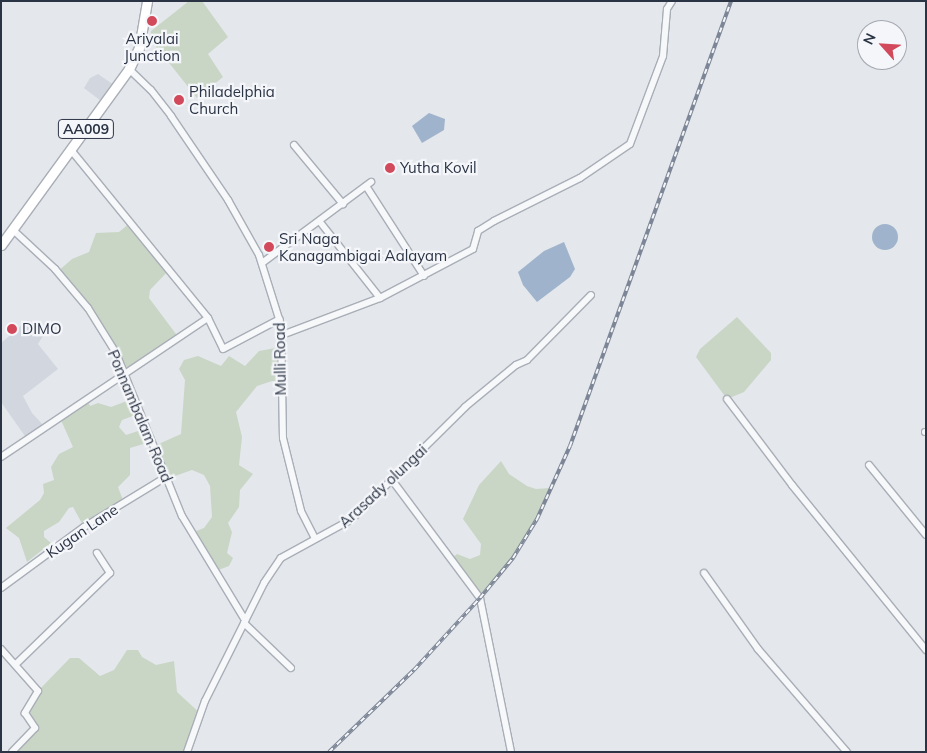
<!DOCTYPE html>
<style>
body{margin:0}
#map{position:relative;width:927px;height:753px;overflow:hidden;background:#e4e7ec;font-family:Mulish,sans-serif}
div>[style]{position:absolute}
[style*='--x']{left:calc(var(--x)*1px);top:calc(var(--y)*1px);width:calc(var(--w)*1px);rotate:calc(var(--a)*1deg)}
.built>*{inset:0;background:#d2d6de}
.green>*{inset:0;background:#c9d6c5}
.water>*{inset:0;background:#9fb4cc}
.round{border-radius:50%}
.roads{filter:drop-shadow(1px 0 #a9aeb7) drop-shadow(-1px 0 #a9aeb7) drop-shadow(0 1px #a9aeb7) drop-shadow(0 -1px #a9aeb7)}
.minor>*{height:6px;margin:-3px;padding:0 3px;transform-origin:3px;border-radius:3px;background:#f7f8fa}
.highway>*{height:9px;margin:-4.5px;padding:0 4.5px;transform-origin:4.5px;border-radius:4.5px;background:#fff}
.rail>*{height:4px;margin-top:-2px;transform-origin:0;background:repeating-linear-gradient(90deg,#f4f6f9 0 5.5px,#7d8696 0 11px);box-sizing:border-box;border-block:1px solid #7d8696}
.dots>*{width:14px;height:14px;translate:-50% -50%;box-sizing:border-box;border:2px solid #f4f6f9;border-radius:50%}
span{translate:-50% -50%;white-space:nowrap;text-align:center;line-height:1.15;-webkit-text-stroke:4.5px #f4f6f9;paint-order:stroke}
.shield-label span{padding:1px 4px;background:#f4f6f9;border:1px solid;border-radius:4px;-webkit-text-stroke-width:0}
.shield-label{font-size:14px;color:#2b3445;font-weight:700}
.poi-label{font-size:15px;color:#2b3445}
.left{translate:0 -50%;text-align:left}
.street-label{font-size:15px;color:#2b3445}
.frame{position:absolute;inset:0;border:2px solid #2b3445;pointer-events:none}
.north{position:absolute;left:857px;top:20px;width:50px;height:50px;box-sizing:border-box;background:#f4f6f9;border:1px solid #a4a8b1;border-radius:50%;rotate:296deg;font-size:14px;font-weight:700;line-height:20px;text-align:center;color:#2b3445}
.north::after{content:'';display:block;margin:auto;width:18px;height:22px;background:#d1495b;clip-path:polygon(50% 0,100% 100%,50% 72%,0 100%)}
</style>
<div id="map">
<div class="built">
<i style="clip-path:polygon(98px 74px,117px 87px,105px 104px,84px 88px,90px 78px)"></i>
<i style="clip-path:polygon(28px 320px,43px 336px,38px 344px,58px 369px,23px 396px,32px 413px,46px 428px,27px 439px,1px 402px,1px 343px)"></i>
</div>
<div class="green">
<i style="clip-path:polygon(189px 1px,202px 1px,228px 37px,208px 54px,223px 77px,197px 98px,150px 39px,151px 31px)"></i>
<i style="clip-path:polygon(131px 222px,169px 270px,150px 290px,149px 298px,179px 338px,123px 374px,116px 353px,88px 308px,57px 272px,72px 259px,89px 252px,96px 233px,119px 232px)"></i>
<i style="clip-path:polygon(737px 317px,771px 353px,771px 360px,744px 392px,727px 399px,696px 357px,700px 349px)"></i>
<i style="clip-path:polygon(281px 347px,282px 382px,272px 381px,257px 386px,236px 412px,242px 437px,239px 465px,253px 474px,240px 490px,239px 507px,228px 523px,232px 532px,227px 553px,233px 558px,229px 566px,213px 572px,191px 533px,204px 528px,212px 517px,210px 486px,204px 475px,192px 470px,175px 476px,169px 484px,152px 447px,181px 434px,185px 380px,179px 369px,184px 360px,198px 356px,221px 366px,229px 356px,245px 366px,259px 351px)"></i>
<i style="clip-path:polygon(87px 399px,90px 406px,98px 403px,111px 407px,132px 399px,138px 414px,122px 420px,119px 427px,126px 435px,144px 429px,150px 442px,130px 448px,130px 475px,118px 487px,124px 503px,84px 527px,73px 507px,69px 508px,59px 522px,44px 531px,44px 537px,51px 543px,27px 562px,19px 538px,6px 528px,40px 500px,44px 493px,43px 484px,54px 480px,51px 467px,59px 454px,73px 447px,60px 418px)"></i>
<i style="clip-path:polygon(501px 461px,509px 474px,527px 486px,536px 489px,550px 488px,537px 519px,513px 558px,480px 598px,451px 559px,457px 554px,470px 559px,480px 555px,481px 544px,463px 519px,479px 485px)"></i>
<i style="clip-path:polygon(127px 650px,138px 650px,142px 657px,156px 665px,174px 661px,177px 692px,202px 715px,187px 752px,12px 752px,34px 728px,25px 713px,38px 691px,70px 658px,79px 658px,100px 676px,114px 670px)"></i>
</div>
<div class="water">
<i style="clip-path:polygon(429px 113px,445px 119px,444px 130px,422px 143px,412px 126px)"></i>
<i class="round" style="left:872px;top:224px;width:26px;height:26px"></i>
<i style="clip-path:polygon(564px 242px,575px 269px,570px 277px,537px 302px,523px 285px,518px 272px,544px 251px)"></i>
</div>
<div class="roads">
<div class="minor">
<i style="--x:129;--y:69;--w:30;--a:44"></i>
<i style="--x:151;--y:90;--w:33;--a:52"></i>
<i style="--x:171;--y:116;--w:102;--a:55.8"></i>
<i style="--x:228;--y:200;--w:63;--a:60.6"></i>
<i style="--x:259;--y:255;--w:73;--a:72.6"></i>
<i style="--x:281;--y:325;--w:113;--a:89"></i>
<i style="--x:283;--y:438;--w:75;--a:76.1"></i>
<i style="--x:301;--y:511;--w:31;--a:63"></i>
<i style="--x:294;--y:145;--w:77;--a:50.3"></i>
<i style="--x:71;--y:150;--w:217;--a:50.8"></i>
<i style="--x:366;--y:186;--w:107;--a:57.2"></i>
<i style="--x:320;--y:222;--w:97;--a:51.7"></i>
<i style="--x:12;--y:229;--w:59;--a:42.9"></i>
<i style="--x:55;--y:269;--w:51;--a:49.8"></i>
<i style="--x:88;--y:308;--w:53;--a:58.1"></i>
<i style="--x:116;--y:353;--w:176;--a:68"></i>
<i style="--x:182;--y:516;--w:122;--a:58.8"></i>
<i style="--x:262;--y:263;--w:136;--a:-36.6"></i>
<i style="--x:282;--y:335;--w:105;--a:-20.7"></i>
<i style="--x:380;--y:298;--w:105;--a:-27.8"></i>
<i style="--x:473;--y:249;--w:19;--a:-74"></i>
<i style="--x:478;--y:231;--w:19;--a:-32"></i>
<i style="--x:494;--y:221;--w:96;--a:-26.6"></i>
<i style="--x:580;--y:178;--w:60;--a:-34.2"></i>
<i style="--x:630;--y:144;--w:94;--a:-69.4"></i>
<i style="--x:663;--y:56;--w:47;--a:-85.1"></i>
<i style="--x:667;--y:9;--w:9;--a:-58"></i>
<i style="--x:727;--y:399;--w:108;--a:52.9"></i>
<i style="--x:792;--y:485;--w:213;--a:50.9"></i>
<i style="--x:925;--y:432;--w:1;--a:0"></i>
<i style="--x:1;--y:457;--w:249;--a:-33.9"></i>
<i style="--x:208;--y:318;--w:34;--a:64"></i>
<i style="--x:223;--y:349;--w:64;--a:-27.8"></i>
<i style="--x:869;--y:465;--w:90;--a:50.8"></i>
<i style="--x:392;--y:480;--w:147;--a:53.3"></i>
<i style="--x:480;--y:598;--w:157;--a:78.6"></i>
<i style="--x:704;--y:573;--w:93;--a:54.6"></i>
<i style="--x:758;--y:649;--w:136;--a:49.2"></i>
<i style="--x:1;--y:588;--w:103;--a:-36.3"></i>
<i style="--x:84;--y:527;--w:96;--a:-31.4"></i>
<i style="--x:244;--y:623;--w:65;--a:43.8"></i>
<i style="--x:1;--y:649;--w:56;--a:48.6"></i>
<i style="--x:38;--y:691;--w:26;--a:121"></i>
<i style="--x:25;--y:713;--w:18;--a:56"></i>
<i style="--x:35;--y:728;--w:33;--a:134"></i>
<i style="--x:16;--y:664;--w:131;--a:-44.1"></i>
<i style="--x:110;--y:573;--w:24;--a:-123"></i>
<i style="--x:187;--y:752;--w:54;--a:-70.6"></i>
<i style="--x:205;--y:701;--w:132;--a:-63.4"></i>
<i style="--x:264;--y:583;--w:30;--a:-56"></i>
<i style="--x:281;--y:558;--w:81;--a:-28.8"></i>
<i style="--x:352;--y:519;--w:159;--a:-44.7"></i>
<i style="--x:465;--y:407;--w:66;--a:-39.5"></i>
<i style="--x:516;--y:365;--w:12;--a:-24"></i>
<i style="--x:527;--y:360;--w:91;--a:-45.4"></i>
</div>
<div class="highway">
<i style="--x:1;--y:245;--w:218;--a:-54"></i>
<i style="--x:129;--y:69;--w:23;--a:-65"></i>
<i style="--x:139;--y:48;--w:48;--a:-80.3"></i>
</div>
</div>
<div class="rail">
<i style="--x:329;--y:752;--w:118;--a:-44"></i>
<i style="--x:414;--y:670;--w:98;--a:-47.5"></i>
<i style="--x:480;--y:598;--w:52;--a:-50.5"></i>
<i style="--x:513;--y:558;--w:46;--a:-58.4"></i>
<i style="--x:537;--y:519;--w:80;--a:-65.7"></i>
<i style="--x:570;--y:446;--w:473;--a:-70.1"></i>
</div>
<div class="dots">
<i style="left:152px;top:21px;background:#d1495b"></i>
<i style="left:179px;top:100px;background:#d1495b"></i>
<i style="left:390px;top:168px;background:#d1495b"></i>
<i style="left:269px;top:247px;background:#d1495b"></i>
<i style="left:12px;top:329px;background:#d1495b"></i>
</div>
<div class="shield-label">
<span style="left:86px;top:129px">AA009</span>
</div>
<div class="poi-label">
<span style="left:152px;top:47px">Ariyalai<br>Junction</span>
<span class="left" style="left:189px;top:100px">Philadelphia<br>Church</span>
<span class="left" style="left:400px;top:168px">Yutha Kovil</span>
<span class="left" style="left:279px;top:247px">Sri Naga<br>Kanagambigai Aalayam</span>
<span class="left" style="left:22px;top:329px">DIMO</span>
</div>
<div class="street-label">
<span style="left:280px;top:359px;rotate:-91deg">Mulli Road</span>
<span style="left:140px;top:416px;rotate:67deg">Ponnambalam Road</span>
<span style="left:383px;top:486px;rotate:-43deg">Arasady olungai</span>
<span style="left:82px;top:531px;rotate:-34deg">Kugan Lane</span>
</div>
<div class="frame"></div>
<div class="north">N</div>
</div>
